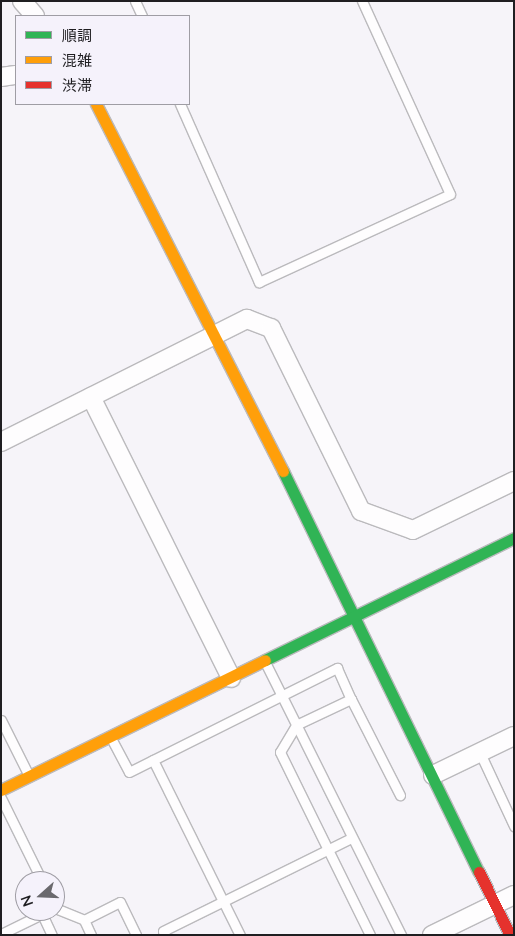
<!DOCTYPE html>
<meta charset="utf-8">
<style>
body{margin:0}
#map{position:relative;width:515px;height:936px;overflow:hidden;background:#f6f4f9;font-family:Lato,"Noto Sans JP",sans-serif}
div>[style]{position:absolute}
[style*='--x']{left:calc(var(--x)*1px);top:calc(var(--y)*1px);width:calc(var(--w)*1px);rotate:calc(var(--a)*1deg)}
.roads{filter:drop-shadow(1px 0 #bbbabd) drop-shadow(-1px 0 #bbbabd) drop-shadow(0 1px #bbbabd) drop-shadow(0 -1px #bbbabd)}
.lane>*{height:9px;margin:-4.5px;padding:0 4.5px;transform-origin:4.5px;border-radius:4.5px;background:#fefdfe}
.street>*{height:18px;margin:-9px;padding:0 9px;transform-origin:9px;border-radius:9px;background:#fefdfe}
.fast>*{height:11px;margin:-5.5px;padding:0 5.5px;transform-origin:5.5px;border-radius:5.5px;background:#30b455}
.slow>*{height:11px;margin:-5.5px;padding:0 5.5px;transform-origin:5.5px;border-radius:5.5px;background:#ff9f0a}
.jam>*{height:11px;margin:-5.5px;padding:0 5.5px;transform-origin:5.5px;border-radius:5.5px;background:#e5322d}
span{translate:-50% -50%;white-space:nowrap;text-align:center;line-height:1.15;-webkit-text-stroke:4px #f5f2fb;paint-order:stroke}
.frame{position:absolute;inset:0;border:2px solid #1f1e21;pointer-events:none}
.legend{position:absolute;left:15px;top:15px;width:175px;height:90px;box-sizing:border-box;background:#f5f2fb;border:1px solid #9f9da4;margin:0;padding:6px 9px;list-style:none;font-size:15px;color:#1f1e21}
.legend li{display:flex;align-items:center;gap:10px;height:25px}
.legend b{width:25px;border:1px solid #9f9da4}
.north{position:absolute;left:15px;top:871px;width:50px;height:50px;box-sizing:border-box;background:#f5f2fb;border:1px solid #9f9da4;border-radius:50%;rotate:250deg;font-size:14px;font-weight:700;line-height:20px;text-align:center;color:#1f1e21}
.north::after{content:'';display:block;margin:auto;width:18px;height:22px;background:#6a696d;clip-path:polygon(50% 0,100% 100%,50% 72%,0 100%)}
</style>
<div id="map">
<div class="roads">
<div class="lane">
<i style="--x:135;--y:1;--w:17;--a:65"></i>
<i style="--x:180;--y:104;--w:195;--a:66.1"></i>
<i style="--x:259;--y:282;--w:210;--a:-24.7"></i>
<i style="--x:450;--y:194;--w:212;--a:-114.5"></i>
<i style="--x:265;--y:662;--w:305;--a:63.5"></i>
<i style="--x:1;--y:720;--w:63;--a:63.4"></i>
<i style="--x:111;--y:738;--w:38;--a:62"></i>
<i style="--x:129;--y:772;--w:233;--a:-26.6"></i>
<i style="--x:337;--y:668;--w:34;--a:66"></i>
<i style="--x:480;--y:753;--w:81;--a:65"></i>
<i style="--x:153;--y:760;--w:195;--a:63.6"></i>
<i style="--x:1;--y:798;--w:93;--a:63.7"></i>
<i style="--x:55;--y:908;--w:31;--a:22"></i>
<i style="--x:84;--y:920;--w:40;--a:-26.6"></i>
<i style="--x:120;--y:902;--w:37;--a:64"></i>
<i style="--x:42;--y:914;--w:23;--a:65"></i>
<i style="--x:84;--y:920;--w:17;--a:65"></i>
<i style="--x:1;--y:934;--w:52;--a:-26.1"></i>
<i style="--x:165;--y:935;--w:4;--a:-117"></i>
<i style="--x:163;--y:931;--w:210;--a:-26.3"></i>
<i style="--x:370;--y:935;--w:204;--a:-116.2"></i>
<i style="--x:280;--y:752;--w:31;--a:-59"></i>
<i style="--x:296;--y:725;--w:61;--a:-25.3"></i>
<i style="--x:351;--y:699;--w:108;--a:63"></i>
</div>
<div class="street">
<i style="--x:22;--y:1;--w:20;--a:49"></i>
<i style="--x:1;--y:77;--w:15;--a:-8"></i>
<i style="--x:91;--y:397;--w:314;--a:63.5"></i>
<i style="--x:1;--y:442;--w:275;--a:-26.6"></i>
<i style="--x:247;--y:319;--w:26;--a:21"></i>
<i style="--x:271;--y:328;--w:204;--a:63.8"></i>
<i style="--x:361;--y:511;--w:55;--a:20.1"></i>
<i style="--x:413;--y:530;--w:112;--a:-25.9"></i>
<i style="--x:433;--y:775;--w:90;--a:-25.7"></i>
<i style="--x:432;--y:935;--w:91;--a:-26"></i>
</div>
<div class="fast">
<i style="--x:283;--y:471;--w:446;--a:64"></i>
<i style="--x:265;--y:660;--w:277;--a:-26.1"></i>
</div>
<div class="slow">
<i style="--x:96;--y:104;--w:412;--a:63"></i>
<i style="--x:1;--y:790;--w:294;--a:-26.2"></i>
</div>
<div class="jam">
<i style="--x:479;--y:872;--w:70;--a:63.8"></i>
</div>
</div>
<div class="frame"></div>
<ul class="legend">
<li><b style="height:6px;background:#30b455"></b>順調</li>
<li><b style="height:6px;background:#ff9f0a"></b>混雑</li>
<li><b style="height:6px;background:#e5322d"></b>渋滞</li>
</ul>
<div class="north">N</div>
</div>
